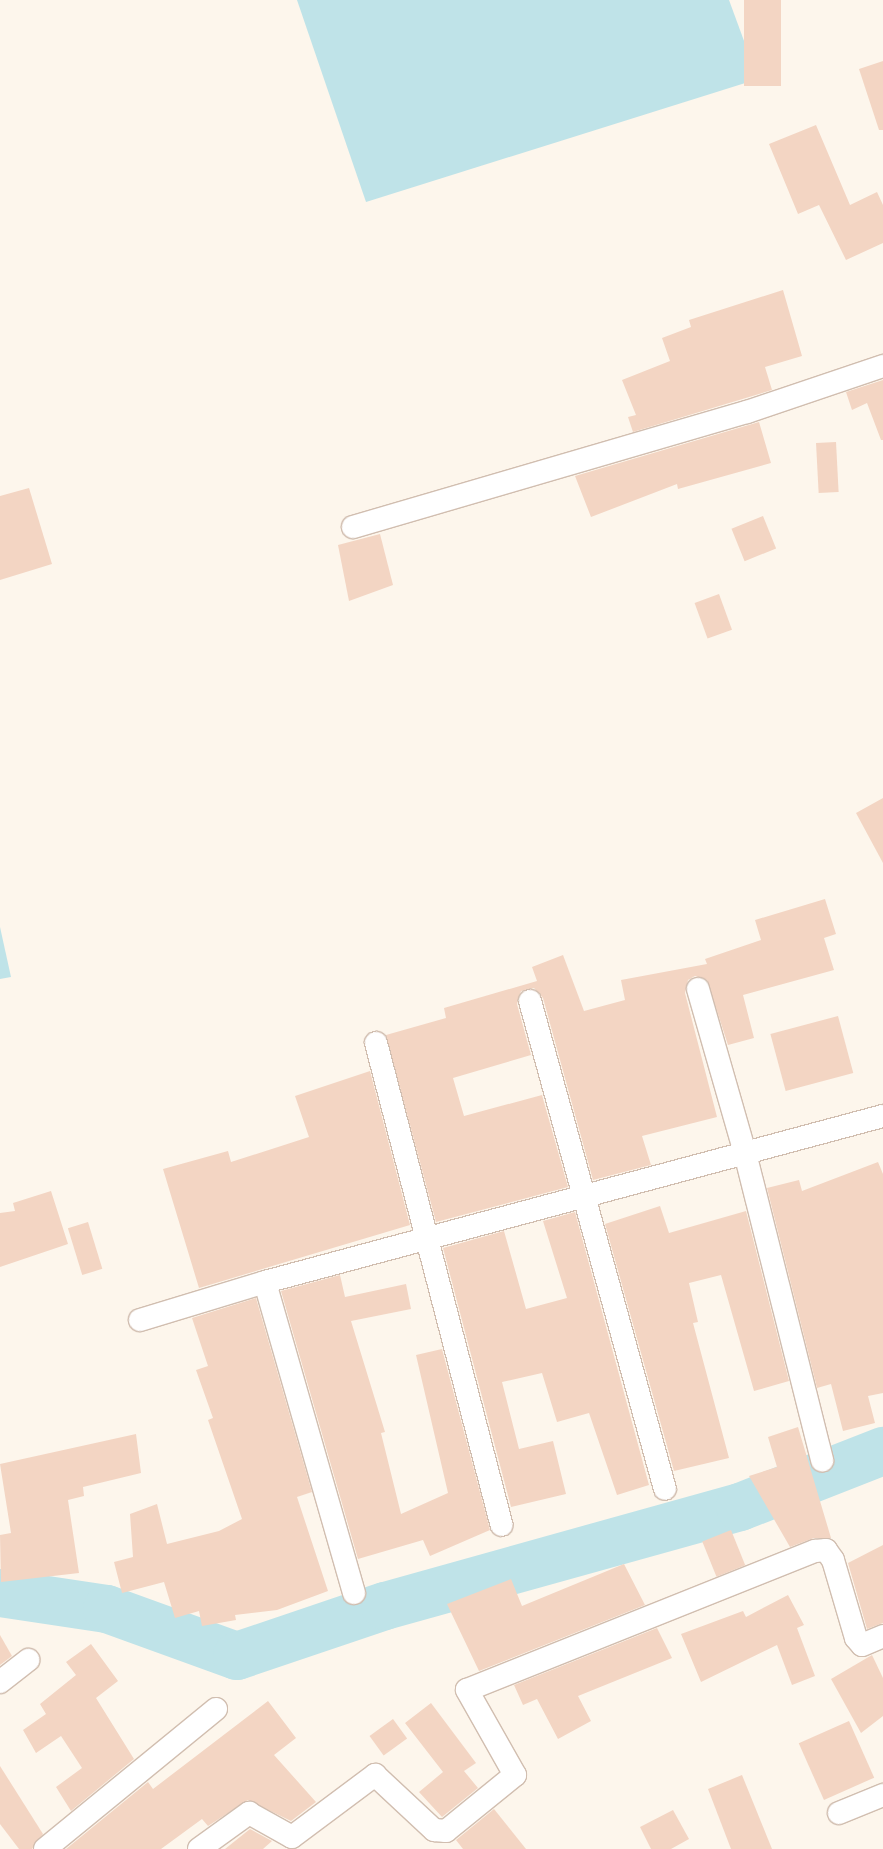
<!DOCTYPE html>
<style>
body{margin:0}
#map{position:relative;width:883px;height:1849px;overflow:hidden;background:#fdf6ec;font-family:"Noto Sans",sans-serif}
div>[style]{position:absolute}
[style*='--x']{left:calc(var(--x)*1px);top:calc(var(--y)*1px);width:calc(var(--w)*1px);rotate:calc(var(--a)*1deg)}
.water>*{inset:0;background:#bfe3e8}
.river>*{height:48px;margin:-24px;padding:0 24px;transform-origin:24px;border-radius:24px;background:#bfe3e8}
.building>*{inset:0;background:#f3d5c3;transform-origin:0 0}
.roads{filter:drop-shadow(1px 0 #d1beb0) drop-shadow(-1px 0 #d1beb0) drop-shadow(0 1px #d1beb0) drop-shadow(0 -1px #d1beb0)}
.minor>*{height:22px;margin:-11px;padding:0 11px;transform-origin:11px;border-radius:11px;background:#fff}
span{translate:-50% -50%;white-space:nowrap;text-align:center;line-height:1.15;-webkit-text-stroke:4px #fffaf3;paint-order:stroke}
</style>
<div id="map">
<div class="water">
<i style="clip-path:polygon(297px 0,729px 0,758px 79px,366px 202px)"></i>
<i style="clip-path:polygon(0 927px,11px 977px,0 979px)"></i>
</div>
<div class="river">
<i style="--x:0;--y:1593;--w:108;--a:8.5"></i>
<i style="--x:107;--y:1609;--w:138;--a:19.9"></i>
<i style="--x:237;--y:1656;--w:156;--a:-18.7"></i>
<i style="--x:385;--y:1606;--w:369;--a:-15.6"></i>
<i style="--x:740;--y:1507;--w:154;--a:-21.4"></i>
</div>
<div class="building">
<i style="left:744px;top:0;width:37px;height:86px"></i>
<i style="clip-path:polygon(883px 61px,883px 130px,879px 130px,859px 69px)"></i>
<i style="clip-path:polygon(816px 125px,850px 205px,877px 192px,883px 205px,883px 243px,846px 260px,819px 205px,798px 214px,769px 144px)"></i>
<i style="clip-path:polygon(783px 290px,802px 356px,765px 367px,772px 390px,633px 432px,628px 417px,636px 415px,622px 380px,670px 361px,662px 338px,691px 327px,689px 320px)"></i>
<i style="clip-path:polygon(883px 380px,883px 440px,881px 440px,867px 403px,852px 410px,846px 392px)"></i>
<i style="clip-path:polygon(759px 422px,771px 463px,678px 489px,677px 484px,591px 517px,575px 476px)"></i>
<i style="left:836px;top:442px;width:50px;height:20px;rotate:87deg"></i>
<i style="clip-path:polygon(29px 488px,52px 564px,0 580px,0 496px)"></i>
<i style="left:763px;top:516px;width:35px;height:34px;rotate:68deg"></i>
<i style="clip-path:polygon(380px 534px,393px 585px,349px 601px,338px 545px)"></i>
<i style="left:719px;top:594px;width:38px;height:26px;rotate:70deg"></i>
<i style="clip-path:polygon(883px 798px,883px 863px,856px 813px)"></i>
<i style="clip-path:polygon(825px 899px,836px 934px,824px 938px,834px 970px,743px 995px,754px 1038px,728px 1045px,707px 980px,695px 976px,688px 980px,685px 993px,717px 1117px,642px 1136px,651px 1165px,593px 1180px,543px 998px,534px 988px,521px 991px,517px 1004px,531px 1055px,453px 1078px,464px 1116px,542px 1095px,568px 1187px,436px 1222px,386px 1035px,446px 1018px,444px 1008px,537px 981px,532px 967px,563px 955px,584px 1011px,625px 1000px,621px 980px,707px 964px,705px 959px,761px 940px,755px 920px)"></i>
<i style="left:838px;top:1016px;width:59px;height:70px;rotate:75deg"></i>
<i style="clip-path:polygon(370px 1071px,410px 1225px,199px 1288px,163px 1169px,228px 1151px,231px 1162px,309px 1137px,295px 1096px)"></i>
<i style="clip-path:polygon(878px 1162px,883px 1174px,883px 1393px,868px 1396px,875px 1423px,843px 1431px,831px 1384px,817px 1388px,767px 1188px,799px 1180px,802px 1191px)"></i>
<i style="clip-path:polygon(51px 1191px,68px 1244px,0 1267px,0 1213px,15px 1211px,13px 1203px)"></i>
<i style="clip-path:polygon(660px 1206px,669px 1233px,746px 1211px,789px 1381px,754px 1391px,721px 1275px,689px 1283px,698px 1322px,693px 1323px,729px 1458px,674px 1471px,605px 1224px)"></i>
<i style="clip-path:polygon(575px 1212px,649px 1485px,617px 1495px,589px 1413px,557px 1422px,542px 1373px,502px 1382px,519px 1449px,553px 1441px,566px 1494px,511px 1507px,443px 1248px,504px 1231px,526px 1309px,567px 1298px,543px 1221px)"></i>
<i style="left:88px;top:1222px;width:49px;height:21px;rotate:73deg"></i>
<i style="clip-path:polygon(340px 1275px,345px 1297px,406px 1284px,411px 1309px,351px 1321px,385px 1432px,381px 1433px,401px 1514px,448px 1493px,416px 1355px,442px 1349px,490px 1530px,430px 1556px,423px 1540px,358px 1559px,281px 1291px)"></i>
<i style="clip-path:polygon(256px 1298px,312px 1492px,297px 1497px,328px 1591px,277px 1610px,235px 1615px,236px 1620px,202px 1626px,199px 1611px,175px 1618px,164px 1582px,122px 1593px,114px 1562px,133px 1557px,130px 1514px,157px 1504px,167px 1544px,219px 1531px,242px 1519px,208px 1420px,213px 1418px,196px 1370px,208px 1366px,192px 1318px)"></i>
<i style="clip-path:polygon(798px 1427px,831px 1538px,814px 1538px,790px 1547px,749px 1476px,777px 1467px,768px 1437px)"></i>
<i style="clip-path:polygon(136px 1434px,141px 1473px,83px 1487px,84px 1496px,68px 1500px,79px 1573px,1px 1582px,0 1535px,11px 1533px,0 1464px)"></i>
<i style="left:731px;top:1530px;width:38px;height:31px;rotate:68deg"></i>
<i style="clip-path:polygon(883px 1545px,883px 1623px,867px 1629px,848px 1563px)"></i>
<i style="clip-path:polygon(624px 1564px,645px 1605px,479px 1671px,447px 1604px,511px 1579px,522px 1606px)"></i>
<i style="clip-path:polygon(788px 1595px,804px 1625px,797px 1628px,815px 1676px,792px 1685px,777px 1645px,701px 1682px,681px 1634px,743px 1611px,746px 1617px)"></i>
<i style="clip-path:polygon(657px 1628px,672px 1658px,578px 1696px,591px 1721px,558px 1739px,537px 1699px,523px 1705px,514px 1685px)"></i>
<i style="clip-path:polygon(0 1635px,12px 1656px,0 1665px)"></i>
<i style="clip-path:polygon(91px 1644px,118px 1681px,96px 1698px,134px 1759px,71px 1811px,56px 1787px,82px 1768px,61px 1736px,36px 1753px,23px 1730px,46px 1714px,40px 1704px,76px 1675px,66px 1662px)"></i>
<i style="clip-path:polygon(872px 1655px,883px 1678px,883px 1716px,861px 1733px,831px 1679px)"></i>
<i style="clip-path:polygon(268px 1701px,296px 1738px,274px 1755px,316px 1802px,291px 1821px,248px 1800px,208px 1826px,202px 1819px,161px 1849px,66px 1849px,148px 1782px,153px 1789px)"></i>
<i style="clip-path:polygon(431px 1703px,476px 1763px,464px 1771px,478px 1788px,442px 1817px,419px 1792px,443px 1772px,405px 1723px)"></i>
<i style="left:393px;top:1719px;width:24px;height:29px;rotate:54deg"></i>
<i style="left:849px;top:1721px;width:62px;height:55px;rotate:66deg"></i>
<i style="clip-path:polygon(0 1766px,43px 1834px,32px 1849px,19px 1849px,0 1824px)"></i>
<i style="clip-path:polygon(742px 1775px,772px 1849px,731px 1849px,708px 1789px)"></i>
<i style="clip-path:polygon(494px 1809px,526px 1849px,463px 1849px,456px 1840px)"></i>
<i style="clip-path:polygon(673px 1810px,689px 1839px,671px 1849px,651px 1849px,640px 1827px)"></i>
<i style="clip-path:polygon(250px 1829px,272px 1841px,263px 1849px,225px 1849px)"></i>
</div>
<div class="roads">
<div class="minor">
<i style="--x:353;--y:527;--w:410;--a:-16.3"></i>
<i style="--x:747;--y:412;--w:144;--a:-18.7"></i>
<i style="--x:698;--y:989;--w:171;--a:74"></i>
<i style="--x:745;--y:1153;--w:317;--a:75.9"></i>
<i style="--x:530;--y:1001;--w:506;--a:74.54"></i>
<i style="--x:376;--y:1043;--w:498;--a:75.4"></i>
<i style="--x:140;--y:1320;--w:131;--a:-16.9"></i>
<i style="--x:354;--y:1593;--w:323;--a:-106"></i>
<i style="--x:265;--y:1282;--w:640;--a:-15.04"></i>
<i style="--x:0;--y:1682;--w:36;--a:-38"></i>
<i style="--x:839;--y:1813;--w:48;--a:-22.2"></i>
<i style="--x:45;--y:1849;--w:221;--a:-39.3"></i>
<i style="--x:199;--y:1849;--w:62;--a:-35.8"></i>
<i style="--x:249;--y:1813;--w:49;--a:29.2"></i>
<i style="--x:292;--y:1837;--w:104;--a:-36.8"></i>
<i style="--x:375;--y:1775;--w:81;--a:43"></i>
<i style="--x:434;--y:1830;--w:12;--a:5"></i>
<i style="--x:446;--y:1831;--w:89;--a:-39.1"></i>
<i style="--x:515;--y:1775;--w:98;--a:-119.5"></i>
<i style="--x:467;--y:1690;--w:375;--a:-21.8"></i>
<i style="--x:815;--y:1551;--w:11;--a:-5"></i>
<i style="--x:826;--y:1550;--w:12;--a:55"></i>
<i style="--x:833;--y:1560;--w:81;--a:73.6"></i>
<i style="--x:856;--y:1638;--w:9;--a:49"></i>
<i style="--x:862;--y:1645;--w:23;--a:-23"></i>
</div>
</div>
</div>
